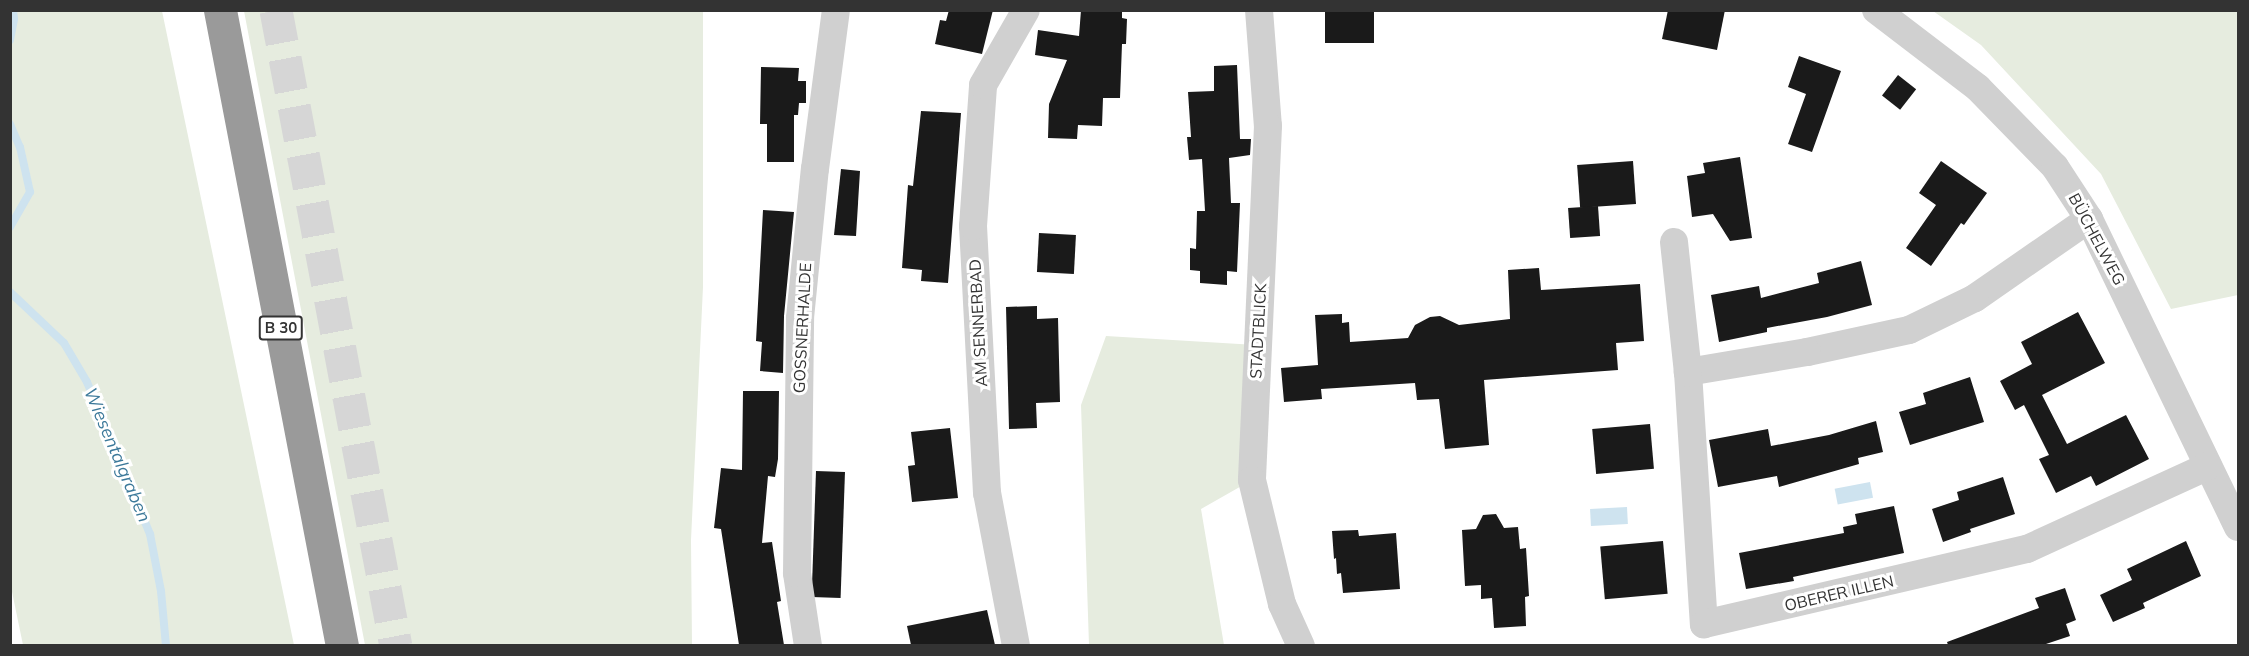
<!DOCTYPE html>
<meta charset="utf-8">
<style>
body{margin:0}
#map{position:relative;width:2249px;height:656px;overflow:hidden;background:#fff;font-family:Mulish,sans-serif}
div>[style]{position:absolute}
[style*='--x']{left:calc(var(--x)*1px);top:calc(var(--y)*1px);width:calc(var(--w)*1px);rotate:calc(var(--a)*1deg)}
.green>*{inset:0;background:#e6ecdf}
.water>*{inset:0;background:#cee3ef;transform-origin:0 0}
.stream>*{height:8px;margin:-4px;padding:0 4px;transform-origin:4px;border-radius:4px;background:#cee3ef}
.building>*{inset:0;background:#1a1a1a;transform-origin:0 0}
.highway-tunnel>*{height:33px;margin-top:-16.5px;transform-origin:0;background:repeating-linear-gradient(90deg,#d6d6d6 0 33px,transparent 0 49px)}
.minor>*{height:28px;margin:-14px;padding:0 14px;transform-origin:14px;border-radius:14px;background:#d0d0d0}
.highway>*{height:33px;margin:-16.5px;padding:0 16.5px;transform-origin:16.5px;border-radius:16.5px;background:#9a9a9a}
span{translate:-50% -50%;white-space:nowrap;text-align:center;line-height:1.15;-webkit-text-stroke:6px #fff;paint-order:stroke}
.shield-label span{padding:2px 4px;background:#fff;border:2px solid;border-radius:4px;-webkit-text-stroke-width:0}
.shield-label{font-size:15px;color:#333;font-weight:700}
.street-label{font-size:16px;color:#333}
.water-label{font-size:18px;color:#3c799a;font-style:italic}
.frame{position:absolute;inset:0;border:12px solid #333;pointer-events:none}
</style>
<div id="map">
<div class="green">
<i style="clip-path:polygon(10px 11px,162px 11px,294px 645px,23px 645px,10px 582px)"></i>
<i style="clip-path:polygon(244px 11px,703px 11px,703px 287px,691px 540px,692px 645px,365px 645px)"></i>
<i style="clip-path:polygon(1933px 11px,2238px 11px,2238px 295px,2171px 309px,2101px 174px,1981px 45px)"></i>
<i style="clip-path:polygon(1106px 336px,1256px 345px,1252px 480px,1201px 509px,1224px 645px,1089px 645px,1081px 405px)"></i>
</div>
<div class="water">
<i style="left:1870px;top:482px;width:16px;height:36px;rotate:79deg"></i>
<i style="left:1627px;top:507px;width:17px;height:37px;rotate:87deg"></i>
</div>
<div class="stream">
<i style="--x:10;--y:40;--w:21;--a:-79"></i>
<i style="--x:14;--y:19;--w:9;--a:-96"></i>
<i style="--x:10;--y:124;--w:25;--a:67"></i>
<i style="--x:20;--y:147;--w:46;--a:77.5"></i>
<i style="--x:30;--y:192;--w:40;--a:119.7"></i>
<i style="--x:10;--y:292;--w:74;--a:43.4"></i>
<i style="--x:64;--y:343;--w:45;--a:59.5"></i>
<i style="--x:87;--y:382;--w:165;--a:67.5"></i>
<i style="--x:150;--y:534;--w:58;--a:79.1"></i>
<i style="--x:161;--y:591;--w:55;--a:84.8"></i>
</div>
<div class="building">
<i style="clip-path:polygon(949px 10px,993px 10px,982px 54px,935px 44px,940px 20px,946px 21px)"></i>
<i style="clip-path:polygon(1081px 10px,1122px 10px,1122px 18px,1127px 19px,1126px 44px,1122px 44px,1120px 98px,1103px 98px,1102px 126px,1078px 125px,1077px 139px,1048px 138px,1049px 104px,1067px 60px,1035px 55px,1038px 30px,1079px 36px)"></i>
<i style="left:1325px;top:10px;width:49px;height:33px"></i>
<i style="clip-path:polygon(1668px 10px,1725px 10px,1717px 50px,1662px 39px)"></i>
<i style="clip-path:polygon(1799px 56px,1841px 71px,1812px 152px,1788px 144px,1806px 94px,1788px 87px)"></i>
<i style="clip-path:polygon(1237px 65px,1240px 139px,1251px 139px,1250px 155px,1229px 158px,1231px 203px,1240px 203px,1237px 272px,1227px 271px,1227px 285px,1200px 283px,1200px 271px,1190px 270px,1190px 248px,1196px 249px,1197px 211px,1205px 211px,1202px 159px,1189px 160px,1187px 137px,1191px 137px,1188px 92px,1214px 91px,1214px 66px)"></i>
<i style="clip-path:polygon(761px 67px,799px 68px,798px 81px,806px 81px,806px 103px,799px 103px,798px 115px,794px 115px,794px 162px,767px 162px,767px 124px,760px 124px)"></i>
<i style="left:1898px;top:75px;width:23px;height:26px;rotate:38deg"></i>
<i style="clip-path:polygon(921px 111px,961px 113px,948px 283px,921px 281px,922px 270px,902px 268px,908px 185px,913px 186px)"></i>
<i style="clip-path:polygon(1740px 157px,1752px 238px,1730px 241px,1713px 214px,1692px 217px,1687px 176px,1705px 173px,1703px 163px)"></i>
<i style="left:1633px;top:161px;width:43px;height:56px;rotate:86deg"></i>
<i style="clip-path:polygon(1941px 161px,1987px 193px,1964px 225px,1961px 223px,1931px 266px,1906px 248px,1936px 205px,1919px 193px)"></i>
<i style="clip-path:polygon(841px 169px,860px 171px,856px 236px,834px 235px)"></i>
<i style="left:1598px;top:206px;width:30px;height:30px;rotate:86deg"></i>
<i style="clip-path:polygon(763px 210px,794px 212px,784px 316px,783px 373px,760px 371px,762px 342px,756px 341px)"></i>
<i style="left:1039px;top:233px;width:37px;height:39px;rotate:3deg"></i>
<i style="clip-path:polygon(1861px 261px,1872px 305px,1827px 317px,1767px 328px,1767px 332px,1719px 342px,1711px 295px,1759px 286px,1761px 298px,1819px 283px,1817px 273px)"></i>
<i style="clip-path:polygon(1539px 268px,1541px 290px,1640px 284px,1644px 341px,1616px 343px,1618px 370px,1484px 380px,1489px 445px,1445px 449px,1439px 399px,1417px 400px,1415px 383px,1321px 389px,1322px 399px,1284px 402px,1281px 368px,1318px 365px,1315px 315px,1342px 314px,1342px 323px,1349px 322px,1350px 342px,1408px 338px,1415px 325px,1430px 317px,1440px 316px,1459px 325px,1510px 319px,1508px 270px)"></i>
<i style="clip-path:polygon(1037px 306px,1037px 319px,1058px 318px,1060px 402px,1036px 403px,1037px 428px,1009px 429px,1006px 307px)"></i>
<i style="clip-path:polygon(2078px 312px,2105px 363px,2042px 395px,2067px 444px,2126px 415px,2149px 459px,2096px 486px,2091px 476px,2056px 493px,2039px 459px,2049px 455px,2024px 405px,2015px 410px,2000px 381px,2032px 364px,2021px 342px)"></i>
<i style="clip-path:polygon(1970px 377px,1984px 422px,1910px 445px,1899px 412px,1926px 404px,1923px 393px)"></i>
<i style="clip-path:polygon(743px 391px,779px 391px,778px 459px,775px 477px,768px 476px,762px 543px,772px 542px,781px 601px,777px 602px,784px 645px,739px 645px,721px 529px,714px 528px,721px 468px,742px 470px)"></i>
<i style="clip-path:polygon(1876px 421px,1883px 452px,1858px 458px,1859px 464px,1779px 487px,1777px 476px,1718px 487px,1709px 440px,1768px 429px,1771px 446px,1829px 435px)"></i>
<i style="left:1650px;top:424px;width:45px;height:58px;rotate:85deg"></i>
<i style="clip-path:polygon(950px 428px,958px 498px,912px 502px,908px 466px,915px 465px,911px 432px)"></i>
<i style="left:816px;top:471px;width:29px;height:126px;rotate:2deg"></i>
<i style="clip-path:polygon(2003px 477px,2015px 514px,1970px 529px,1971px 532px,1943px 542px,1932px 509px,1959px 500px,1957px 492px)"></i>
<i style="clip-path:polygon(1894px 506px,1904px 553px,1793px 577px,1794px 581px,1746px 589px,1739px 553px,1844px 533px,1843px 527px,1857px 524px,1855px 514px)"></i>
<i style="clip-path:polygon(1496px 514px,1504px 528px,1518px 527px,1520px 549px,1526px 548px,1529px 596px,1525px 597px,1526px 626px,1494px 628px,1492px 598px,1481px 599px,1481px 585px,1465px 586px,1462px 530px,1476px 529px,1483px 515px)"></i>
<i style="clip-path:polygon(1358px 530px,1359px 536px,1396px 533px,1400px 589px,1343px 593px,1341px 573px,1337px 574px,1336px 558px,1334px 559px,1332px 531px)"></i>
<i style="left:1663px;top:541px;width:53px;height:63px;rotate:85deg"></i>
<i style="clip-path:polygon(2186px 541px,2201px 576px,2143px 603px,2145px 608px,2113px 622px,2100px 595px,2132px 580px,2127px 569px)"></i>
<i style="clip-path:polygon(2065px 588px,2076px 620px,2066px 624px,2070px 636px,2043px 645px,1948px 645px,1947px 642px,2039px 608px,2035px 598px)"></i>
<i style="clip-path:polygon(987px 610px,995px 645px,911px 645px,907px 626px)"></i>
</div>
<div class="highway-tunnel">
<i style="--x:276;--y:10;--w:647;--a:79.32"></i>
</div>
<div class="minor">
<i style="--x:1259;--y:10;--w:116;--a:85.6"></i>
<i style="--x:1268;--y:126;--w:354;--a:92.6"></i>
<i style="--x:1252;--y:480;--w:128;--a:76.4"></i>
<i style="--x:1282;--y:604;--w:46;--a:65.7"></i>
<i style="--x:1876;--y:10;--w:128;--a:37.4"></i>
<i style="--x:1978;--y:88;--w:110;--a:45.7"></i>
<i style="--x:2055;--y:167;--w:62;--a:56.8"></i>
<i style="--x:2089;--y:219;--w:342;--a:64.2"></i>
<i style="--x:2089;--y:219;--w:139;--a:145.3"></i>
<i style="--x:1975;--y:298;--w:73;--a:154.1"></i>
<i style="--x:1909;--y:330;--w:104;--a:167.8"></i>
<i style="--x:1807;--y:352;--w:121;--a:170.5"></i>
<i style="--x:1688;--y:372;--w:253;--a:86.4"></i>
<i style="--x:1704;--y:624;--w:332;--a:-13.1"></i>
<i style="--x:2027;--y:549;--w:199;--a:-24.6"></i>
<i style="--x:1674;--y:242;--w:131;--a:83.9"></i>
<i style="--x:808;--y:646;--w:74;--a:-98.6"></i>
<i style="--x:797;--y:573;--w:255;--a:-89.3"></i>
<i style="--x:800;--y:318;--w:150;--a:-84.3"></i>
<i style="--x:815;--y:169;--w:160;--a:-82.5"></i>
<i style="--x:1016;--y:646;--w:156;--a:-100.7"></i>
<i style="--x:987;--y:493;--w:267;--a:-93"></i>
<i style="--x:973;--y:226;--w:141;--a:-85.9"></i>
<i style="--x:983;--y:85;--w:86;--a:-60.2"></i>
</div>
<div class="highway">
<i style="--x:220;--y:10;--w:648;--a:79.14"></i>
</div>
<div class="shield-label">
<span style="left:281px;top:328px">B 30</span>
</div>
<div class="street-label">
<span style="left:2097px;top:239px;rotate:62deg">BÜCHELWEG</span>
<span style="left:978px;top:323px;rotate:-93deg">AM SENNERBAD</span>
<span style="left:802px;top:328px;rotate:-87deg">GOSSNERHALDE</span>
<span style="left:1258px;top:331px;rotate:-87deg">STADTBLICK</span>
<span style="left:1839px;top:593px;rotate:-13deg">OBERER ILLEN</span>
</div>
<div class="water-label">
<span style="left:117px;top:455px;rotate:67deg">Wiesentalgraben</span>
</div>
<div class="frame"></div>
</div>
